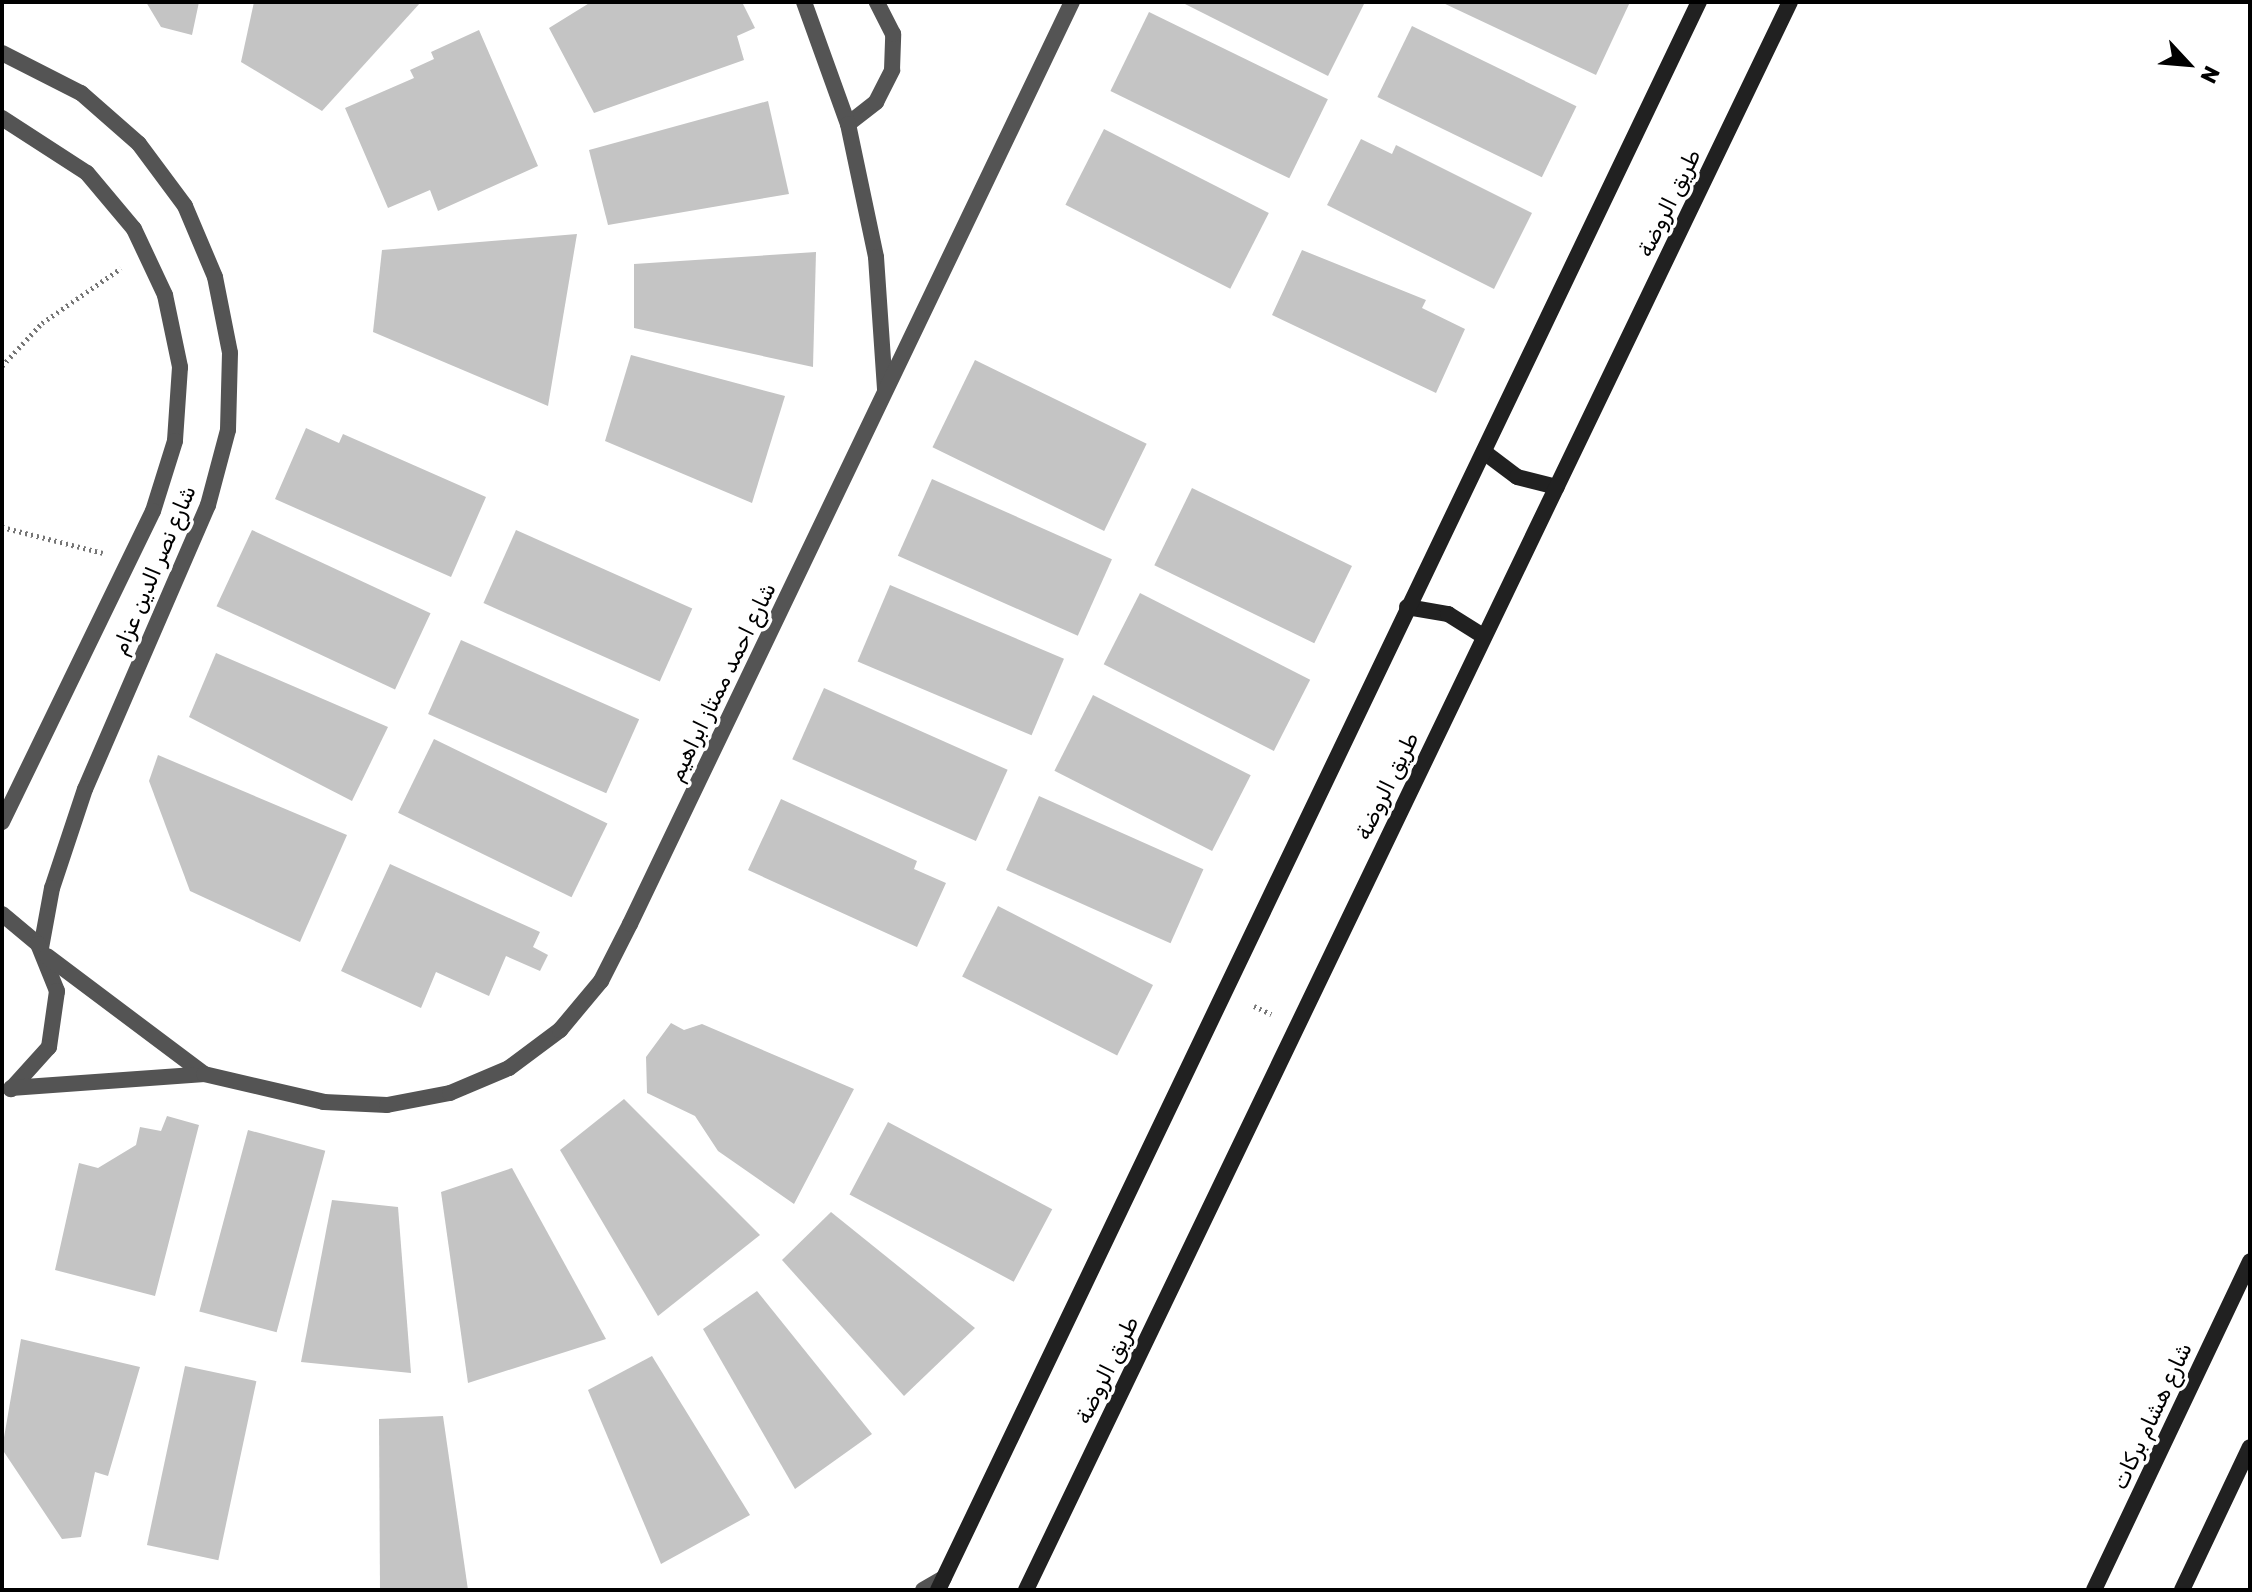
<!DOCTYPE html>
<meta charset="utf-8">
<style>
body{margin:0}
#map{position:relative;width:2252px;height:1592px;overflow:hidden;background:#fff;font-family:Rubik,Vazirmatn,sans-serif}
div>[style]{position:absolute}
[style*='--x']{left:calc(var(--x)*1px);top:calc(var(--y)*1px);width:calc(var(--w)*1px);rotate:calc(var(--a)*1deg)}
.building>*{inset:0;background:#c4c4c4;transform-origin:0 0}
.path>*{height:5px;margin-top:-2.5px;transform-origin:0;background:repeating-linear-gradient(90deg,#767676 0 2px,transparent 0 6px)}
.lane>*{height:16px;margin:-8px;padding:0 8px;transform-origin:8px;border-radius:8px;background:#545454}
.street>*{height:16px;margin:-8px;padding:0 8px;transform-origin:8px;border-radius:8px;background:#545454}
.secondary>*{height:16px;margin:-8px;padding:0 8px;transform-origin:8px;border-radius:8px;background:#212121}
span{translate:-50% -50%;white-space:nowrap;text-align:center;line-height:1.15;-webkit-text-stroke:7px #fff;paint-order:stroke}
.street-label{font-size:22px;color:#000}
.frame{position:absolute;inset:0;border:4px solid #000;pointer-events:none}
.north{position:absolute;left:2148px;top:24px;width:80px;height:80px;-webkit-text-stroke:6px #fff;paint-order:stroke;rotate:116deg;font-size:22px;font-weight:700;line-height:32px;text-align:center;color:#000}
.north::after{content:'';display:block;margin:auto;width:28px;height:36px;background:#000;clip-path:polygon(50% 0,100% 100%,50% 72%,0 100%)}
</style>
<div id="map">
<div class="building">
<i style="clip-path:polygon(146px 2px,199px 2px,192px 35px,161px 27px)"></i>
<i style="clip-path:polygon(254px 2px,421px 2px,322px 111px,241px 62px)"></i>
<i style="clip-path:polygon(591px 2px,742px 2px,755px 28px,737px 36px,744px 60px,594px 113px,549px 28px)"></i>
<i style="clip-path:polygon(1181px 2px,1365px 2px,1328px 76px)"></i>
<i style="clip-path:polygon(1441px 2px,1630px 2px,1596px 75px)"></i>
<i style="left:1149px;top:12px;width:199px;height:88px;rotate:26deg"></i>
<i style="left:1412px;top:26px;width:183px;height:79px;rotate:26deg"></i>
<i style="clip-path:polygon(479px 30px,538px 166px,438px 211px,430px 190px,388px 208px,345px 108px,414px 78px,410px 70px,434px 59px,431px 52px)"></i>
<i style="clip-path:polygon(768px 101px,789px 194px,608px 225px,589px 150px)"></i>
<i style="left:1104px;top:129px;width:185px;height:85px;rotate:27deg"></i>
<i style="clip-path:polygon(1361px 139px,1392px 154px,1396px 145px,1532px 213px,1494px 289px,1327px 205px)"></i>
<i style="clip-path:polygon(577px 234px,548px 406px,373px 332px,382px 250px)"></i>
<i style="clip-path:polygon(1302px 250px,1426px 300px,1422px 308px,1465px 329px,1436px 393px,1272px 315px)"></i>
<i style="clip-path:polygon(816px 252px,813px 367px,634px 328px,634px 264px)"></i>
<i style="clip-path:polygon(631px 355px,785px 396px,752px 503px,605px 441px)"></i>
<i style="left:975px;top:360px;width:191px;height:97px;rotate:26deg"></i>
<i style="clip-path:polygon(306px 428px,339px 443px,343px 434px,486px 497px,451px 577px,275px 499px)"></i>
<i style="left:932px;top:479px;width:197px;height:84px;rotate:24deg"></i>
<i style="left:1192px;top:488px;width:178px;height:86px;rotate:26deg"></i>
<i style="left:252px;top:530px;width:197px;height:84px;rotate:25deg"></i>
<i style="left:516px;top:530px;width:193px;height:80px;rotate:24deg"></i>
<i style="left:890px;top:585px;width:189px;height:83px;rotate:23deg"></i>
<i style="left:1140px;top:593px;width:191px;height:80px;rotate:27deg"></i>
<i style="left:461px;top:640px;width:195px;height:81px;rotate:24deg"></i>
<i style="clip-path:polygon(216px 653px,388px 727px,352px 801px,189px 717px)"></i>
<i style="left:824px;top:688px;width:201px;height:78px;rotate:24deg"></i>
<i style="left:1093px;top:695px;width:177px;height:85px;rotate:27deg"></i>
<i style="left:434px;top:739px;width:193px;height:82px;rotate:26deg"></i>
<i style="clip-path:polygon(158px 755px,347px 835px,300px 942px,190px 891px,149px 781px)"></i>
<i style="left:1039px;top:796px;width:180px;height:81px;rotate:24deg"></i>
<i style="clip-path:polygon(781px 799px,917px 861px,914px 869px,946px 883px,917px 947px,748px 870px)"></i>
<i style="clip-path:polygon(390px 864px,540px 932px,533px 947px,548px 955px,540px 971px,506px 956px,489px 996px,436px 972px,421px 1008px,341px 971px)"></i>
<i style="left:998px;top:906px;width:174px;height:79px;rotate:27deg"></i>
<i style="clip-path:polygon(671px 1023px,684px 1030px,702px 1024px,854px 1089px,794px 1204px,718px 1151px,695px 1116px,647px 1093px,646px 1057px)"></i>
<i style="clip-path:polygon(624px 1099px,760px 1235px,658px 1316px,560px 1150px)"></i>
<i style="clip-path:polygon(167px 1116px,199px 1125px,155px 1296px,55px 1270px,79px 1163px,98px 1168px,136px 1145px,140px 1127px,161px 1131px)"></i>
<i style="left:888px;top:1122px;width:186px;height:82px;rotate:28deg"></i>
<i style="left:248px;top:1130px;width:80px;height:188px;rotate:15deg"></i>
<i style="clip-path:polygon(512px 1168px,606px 1339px,468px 1383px,441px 1192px)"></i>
<i style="clip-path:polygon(332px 1200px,398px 1207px,411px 1373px,301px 1362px)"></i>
<i style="clip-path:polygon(831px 1212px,975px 1328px,904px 1396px,782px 1260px)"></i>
<i style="clip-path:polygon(757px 1291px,872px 1434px,795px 1489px,703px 1329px)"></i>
<i style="clip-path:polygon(21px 1339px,140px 1367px,108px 1476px,95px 1472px,81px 1537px,62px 1539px,2px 1449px)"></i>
<i style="clip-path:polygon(652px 1356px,750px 1515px,661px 1564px,588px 1390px)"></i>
<i style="left:185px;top:1366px;width:73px;height:183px;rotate:12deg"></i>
<i style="clip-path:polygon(443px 1416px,468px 1590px,380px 1590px,379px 1419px)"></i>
</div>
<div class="path">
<i style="--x:2;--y:366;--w:59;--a:-47.1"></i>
<i style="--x:42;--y:323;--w:96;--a:-34.8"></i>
<i style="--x:2;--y:527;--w:104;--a:14.4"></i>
<i style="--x:1254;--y:1006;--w:19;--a:25"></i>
</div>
<div class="lane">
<i style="--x:848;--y:124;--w:36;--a:-38"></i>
<i style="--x:876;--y:102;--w:36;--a:-63"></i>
<i style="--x:892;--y:70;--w:36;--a:-88"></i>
<i style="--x:893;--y:34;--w:36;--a:-117"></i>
</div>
<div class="street">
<i style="--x:804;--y:2;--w:130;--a:70.2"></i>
<i style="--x:848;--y:124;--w:136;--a:78.1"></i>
<i style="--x:876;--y:257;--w:133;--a:86.1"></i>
<i style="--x:2;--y:53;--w:89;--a:26.9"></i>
<i style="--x:81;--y:93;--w:77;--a:41.3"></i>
<i style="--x:139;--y:144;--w:77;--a:53.4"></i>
<i style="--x:185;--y:206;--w:77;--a:67.1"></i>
<i style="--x:215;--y:277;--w:77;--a:78.8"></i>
<i style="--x:230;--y:353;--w:77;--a:91.5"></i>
<i style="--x:228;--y:430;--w:78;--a:104.9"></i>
<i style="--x:208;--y:505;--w:309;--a:113.4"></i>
<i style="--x:85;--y:789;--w:104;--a:108.4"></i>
<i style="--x:52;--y:888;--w:61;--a:100.4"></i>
<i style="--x:2;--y:118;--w:101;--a:32.9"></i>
<i style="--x:87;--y:173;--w:73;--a:50"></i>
<i style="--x:134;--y:229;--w:73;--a:64.8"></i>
<i style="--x:165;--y:295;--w:74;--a:78.2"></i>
<i style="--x:180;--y:367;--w:74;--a:93.9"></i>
<i style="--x:175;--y:441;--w:73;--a:107.4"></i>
<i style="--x:153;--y:511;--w:346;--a:115.9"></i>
<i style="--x:2;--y:914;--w:47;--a:39.8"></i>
<i style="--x:38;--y:944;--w:51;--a:68"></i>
<i style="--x:57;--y:991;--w:57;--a:98.1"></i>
<i style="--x:49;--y:1047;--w:57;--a:132.1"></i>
<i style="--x:47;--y:956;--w:196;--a:36.9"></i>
<i style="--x:11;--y:1088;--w:194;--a:-4.1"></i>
<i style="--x:204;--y:1074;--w:123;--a:13.1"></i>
<i style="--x:324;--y:1102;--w:63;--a:2.7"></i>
<i style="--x:387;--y:1105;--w:64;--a:-10.8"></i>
<i style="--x:450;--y:1093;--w:64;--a:-23"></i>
<i style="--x:509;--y:1068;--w:64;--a:-36.7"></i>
<i style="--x:560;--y:1030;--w:64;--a:-50.1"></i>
<i style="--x:601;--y:981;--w:64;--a:-63"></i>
<i style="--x:630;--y:924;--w:1022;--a:-64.39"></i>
<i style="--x:923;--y:1590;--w:24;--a:-30"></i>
</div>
<div class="secondary">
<i style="--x:1484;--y:452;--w:41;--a:37.1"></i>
<i style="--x:1517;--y:477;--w:41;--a:14"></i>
<i style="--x:1407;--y:607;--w:42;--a:9.7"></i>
<i style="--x:1448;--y:614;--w:41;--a:32.2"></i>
<i style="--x:938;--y:1590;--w:1761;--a:-64.4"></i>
<i style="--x:1026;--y:1590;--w:1762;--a:-64.31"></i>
<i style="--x:2094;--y:1590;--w:364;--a:-64.6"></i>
<i style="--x:2182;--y:1590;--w:158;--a:-64.6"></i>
</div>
<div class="street-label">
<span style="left:1669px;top:203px;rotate:-64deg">طريق الروضة</span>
<span style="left:154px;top:570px;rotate:-67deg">شارع نصر الدين عزام</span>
<span style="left:722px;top:682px;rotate:-64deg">شارع احمد ممتاز ابراهيم</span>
<span style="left:1387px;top:786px;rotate:-64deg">طريق الروضة</span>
<span style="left:1107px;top:1370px;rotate:-64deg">طريق الروضة</span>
<span style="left:2152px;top:1416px;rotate:-65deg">شارع هشام بركات</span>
</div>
<div class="frame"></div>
<div class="north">N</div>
</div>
